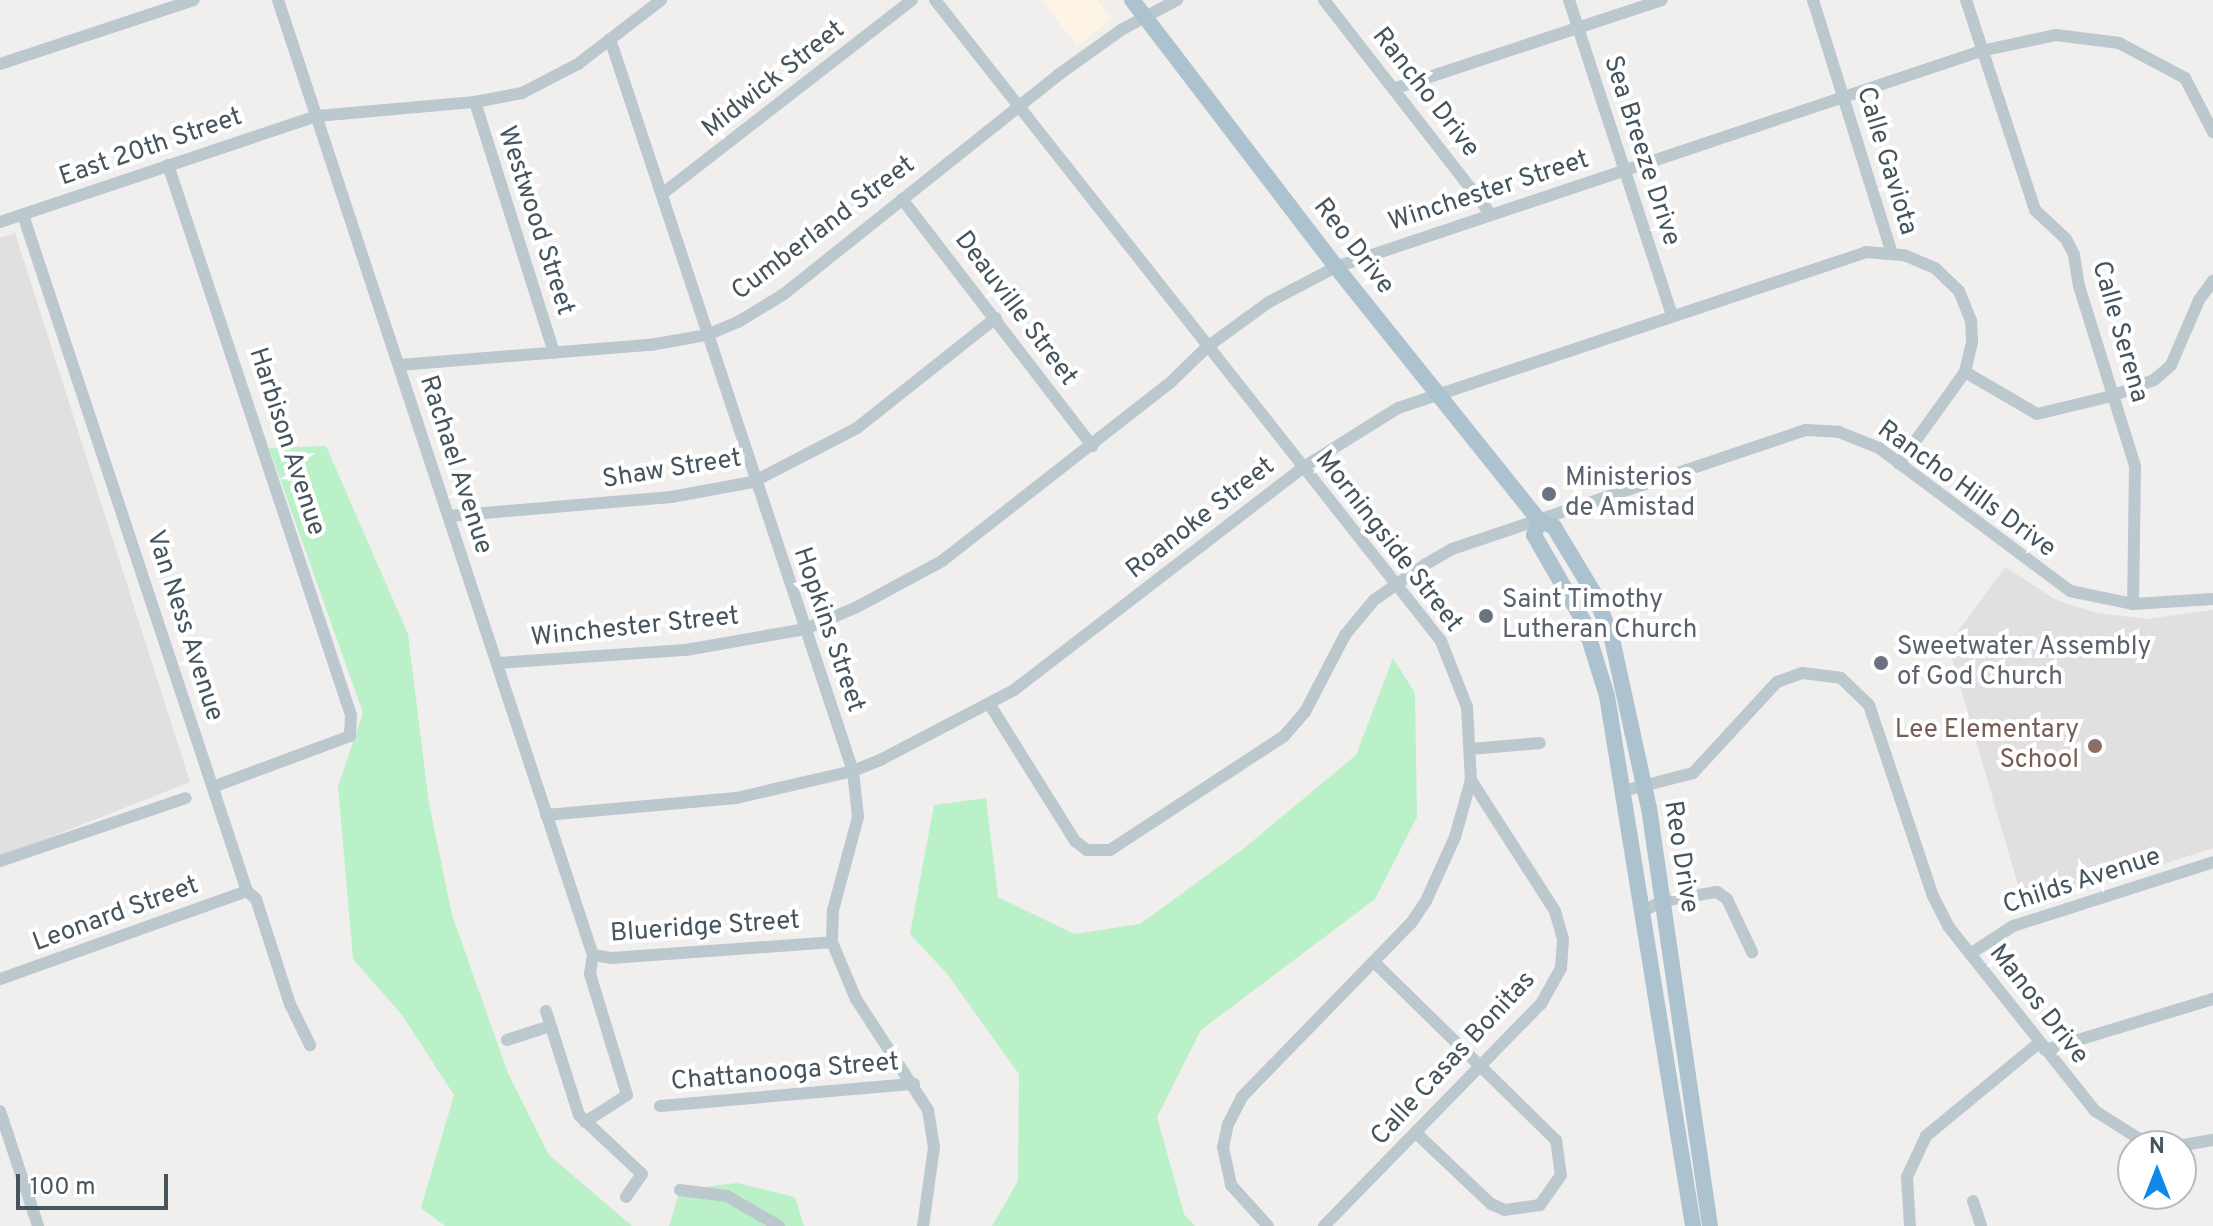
<!DOCTYPE html>
<style>
body{margin:0}
#map{position:relative;width:2213px;height:1226px;overflow:hidden;background:#f1eeee;font-family:Overpass,sans-serif}
div>[style]{position:absolute}
[style*='--x']{left:calc(var(--x)*1px);top:calc(var(--y)*1px);width:calc(var(--w)*1px);rotate:calc(var(--a)*1deg)}
.commercial>*{inset:0;background:#fdf4e6}
.education>*{inset:0;background:#e2dfe1}
.green>*{inset:0;background:#baf1c9}
.minor>*{height:12px;margin:-6px;padding:0 6px;transform-origin:6px;border-radius:6px;background:#bbc8ce}
.major>*{height:16px;margin:-8px;padding:0 8px;transform-origin:8px;border-radius:8px;background:#acc2cf}
.dots>*{width:22px;height:22px;translate:-50% -50%;box-sizing:border-box;border:4px solid #fff;border-radius:50%}
span{translate:-50% -50%;white-space:nowrap;text-align:center;line-height:1.15;-webkit-text-stroke:8px #fff;paint-order:stroke}
.street-label{font-size:26px;color:#45545d}
.worship-label{font-size:26px;color:#5b616d}
.left{translate:0 -50%;text-align:left}
.education-label{font-size:26px;color:#785e54}
.right{translate:-100% -50%;text-align:right}
.north{position:absolute;left:2117px;top:1130px;width:80px;height:80px;box-sizing:border-box;background:#fff;border:2px solid #b5bbbe;border-radius:50%;rotate:0deg;font-size:22px;font-weight:700;line-height:32px;text-align:center;color:#45545d}
.north::after{content:'';display:block;margin:auto;width:28px;height:36px;background:#1088e9;clip-path:polygon(50% 0,100% 100%,50% 72%,0 100%)}
.scale{position:absolute;left:16px;top:1174px;width:152px;height:36px;box-sizing:border-box;border:4px solid #45545d;border-top:0;padding-left:10px;font-size:24px;line-height:28px;white-space:nowrap;color:#45545d;-webkit-text-stroke:6px #fff;paint-order:stroke}
</style>
<div id="map">
<div class="commercial">
<i style="clip-path:polygon(1042px 0,1097px 0,1112px 18px,1077px 46px)"></i>
</div>
<div class="education">
<i style="clip-path:polygon(15px 233px,190px 782px,0 857px,0 238px)"></i>
<i style="clip-path:polygon(2005px 567px,2056px 600px,2097px 613px,2146px 619px,2213px 610px,2213px 848px,2025px 909px,1948px 645px)"></i>
</div>
<div class="green">
<i style="clip-path:polygon(326px 446px,408px 634px,429px 803px,452px 915px,508px 1073px,549px 1155px,632px 1226px,445px 1226px,421px 1208px,454px 1095px,402px 1015px,353px 959px,338px 786px,363px 713px,269px 448px)"></i>
<i style="clip-path:polygon(1393px 658px,1415px 693px,1417px 817px,1375px 899px,1201px 1030px,1157px 1117px,1184px 1214px,1195px 1226px,992px 1226px,1018px 1181px,1019px 1074px,948px 975px,910px 934px,934px 805px,986px 798px,998px 897px,1074px 934px,1140px 924px,1243px 849px,1356px 755px)"></i>
<i style="clip-path:polygon(737px 1183px,795px 1197px,804px 1226px,669px 1226px,680px 1190px)"></i>
</div>
<div class="minor">
<i style="--x:278;--y:0;--w:1006;--a:71.75"></i>
<i style="--x:593;--y:955;--w:18;--a:9"></i>
<i style="--x:611;--y:958;--w:222;--a:-4.1"></i>
<i style="--x:935;--y:0;--w:817;--a:51.71"></i>
<i style="--x:1441;--y:641;--w:71;--a:68.5"></i>
<i style="--x:1467;--y:707;--w:73;--a:86.9"></i>
<i style="--x:1471;--y:780;--w:59;--a:105.7"></i>
<i style="--x:1455;--y:837;--w:70;--a:114.4"></i>
<i style="--x:1426;--y:901;--w:27;--a:124"></i>
<i style="--x:1411;--y:923;--w:243;--a:134.2"></i>
<i style="--x:1242;--y:1097;--w:30;--a:117"></i>
<i style="--x:1228;--y:1124;--w:24;--a:102"></i>
<i style="--x:1223;--y:1147;--w:39;--a:78"></i>
<i style="--x:1231;--y:1185;--w:55;--a:47.9"></i>
<i style="--x:1324;--y:0;--w:270;--a:52.1"></i>
<i style="--x:1569;--y:0;--w:331;--a:71.9"></i>
<i style="--x:1813;--y:0;--w:266;--a:72.7"></i>
<i style="--x:1966;--y:0;--w:221;--a:71.8"></i>
<i style="--x:2035;--y:210;--w:42;--a:43.1"></i>
<i style="--x:2066;--y:239;--w:18;--a:63"></i>
<i style="--x:2074;--y:255;--w:31;--a:81"></i>
<i style="--x:2079;--y:286;--w:189;--a:72.7"></i>
<i style="--x:2135;--y:466;--w:138;--a:90.8"></i>
<i style="--x:610;--y:39;--w:771;--a:71.64"></i>
<i style="--x:853;--y:771;--w:46;--a:83.8"></i>
<i style="--x:858;--y:817;--w:96;--a:105"></i>
<i style="--x:833;--y:910;--w:32;--a:92"></i>
<i style="--x:832;--y:942;--w:62;--a:67.2"></i>
<i style="--x:856;--y:999;--w:132;--a:57"></i>
<i style="--x:928;--y:1110;--w:37;--a:81"></i>
<i style="--x:934;--y:1147;--w:80;--a:97.9"></i>
<i style="--x:0;--y:64;--w:204;--a:-18.3"></i>
<i style="--x:1396;--y:88;--w:280;--a:-18.3"></i>
<i style="--x:475;--y:102;--w:263;--a:72.5"></i>
<i style="--x:168;--y:165;--w:580;--a:71.6"></i>
<i style="--x:351;--y:715;--w:21;--a:93"></i>
<i style="--x:350;--y:736;--w:146;--a:159.6"></i>
<i style="--x:662;--y:194;--w:316;--a:-37.8"></i>
<i style="--x:902;--y:199;--w:312;--a:52.4"></i>
<i style="--x:23;--y:215;--w:712;--a:71.67"></i>
<i style="--x:247;--y:891;--w:12;--a:42"></i>
<i style="--x:256;--y:899;--w:110;--a:72.1"></i>
<i style="--x:290;--y:1004;--w:46;--a:64"></i>
<i style="--x:0;--y:222;--w:334;--a:-18.5"></i>
<i style="--x:317;--y:116;--w:159;--a:-5.1"></i>
<i style="--x:475;--y:102;--w:48;--a:-10.8"></i>
<i style="--x:522;--y:93;--w:63;--a:-27.4"></i>
<i style="--x:578;--y:64;--w:105;--a:-37.6"></i>
<i style="--x:399;--y:365;--w:252;--a:-4.6"></i>
<i style="--x:650;--y:345;--w:58;--a:-10"></i>
<i style="--x:707;--y:335;--w:34;--a:-23"></i>
<i style="--x:738;--y:322;--w:54;--a:-31.3"></i>
<i style="--x:784;--y:294;--w:351;--a:-38.6"></i>
<i style="--x:1058;--y:75;--w:77;--a:-35.5"></i>
<i style="--x:1121;--y:30;--w:64;--a:-28.2"></i>
<i style="--x:1965;--y:372;--w:83;--a:30.3"></i>
<i style="--x:2037;--y:414;--w:77;--a:-13.5"></i>
<i style="--x:2112;--y:396;--w:45;--a:-20.9"></i>
<i style="--x:2154;--y:380;--w:23;--a:-41"></i>
<i style="--x:2171;--y:365;--w:71;--a:-66.7"></i>
<i style="--x:2199;--y:300;--w:24;--a:-54"></i>
<i style="--x:449;--y:516;--w:223;--a:-4.9"></i>
<i style="--x:671;--y:497;--w:83;--a:-10.4"></i>
<i style="--x:753;--y:482;--w:117;--a:-27.4"></i>
<i style="--x:857;--y:428;--w:177;--a:-38.4"></i>
<i style="--x:498;--y:663;--w:188;--a:-4"></i>
<i style="--x:686;--y:650;--w:121;--a:-10"></i>
<i style="--x:805;--y:629;--w:56;--a:-22.9"></i>
<i style="--x:857;--y:607;--w:97;--a:-28.4"></i>
<i style="--x:942;--y:561;--w:291;--a:-38"></i>
<i style="--x:1171;--y:382;--w:50;--a:-44.2"></i>
<i style="--x:1207;--y:347;--w:77;--a:-36"></i>
<i style="--x:1269;--y:302;--w:76;--a:-27.6"></i>
<i style="--x:1336;--y:267;--w:680;--a:-18.51"></i>
<i style="--x:1981;--y:51;--w:77;--a:-12"></i>
<i style="--x:2056;--y:35;--w:64;--a:7.2"></i>
<i style="--x:2119;--y:43;--w:75;--a:27.9"></i>
<i style="--x:2185;--y:78;--w:61;--a:62.6"></i>
<i style="--x:990;--y:705;--w:160;--a:58"></i>
<i style="--x:1075;--y:841;--w:15;--a:37"></i>
<i style="--x:1087;--y:850;--w:23;--a:0"></i>
<i style="--x:1110;--y:850;--w:208;--a:-33.2"></i>
<i style="--x:1284;--y:736;--w:32;--a:-49"></i>
<i style="--x:1305;--y:712;--w:87;--a:-62.5"></i>
<i style="--x:1345;--y:635;--w:45;--a:-50.4"></i>
<i style="--x:1374;--y:600;--w:63;--a:-34.7"></i>
<i style="--x:1426;--y:564;--w:30;--a:-30"></i>
<i style="--x:1452;--y:549;--w:373;--a:-18.6"></i>
<i style="--x:1806;--y:430;--w:33;--a:3"></i>
<i style="--x:1839;--y:432;--w:43;--a:21.8"></i>
<i style="--x:1879;--y:448;--w:239;--a:36.8"></i>
<i style="--x:2070;--y:591;--w:64;--a:11.7"></i>
<i style="--x:2133;--y:604;--w:80;--a:-3.6"></i>
<i style="--x:1470;--y:749;--w:70;--a:-4.9"></i>
<i style="--x:1623;--y:791;--w:72;--a:-14.4"></i>
<i style="--x:1693;--y:773;--w:124;--a:-47.3"></i>
<i style="--x:1777;--y:682;--w:27;--a:-20"></i>
<i style="--x:1802;--y:673;--w:39;--a:7"></i>
<i style="--x:1841;--y:678;--w:39;--a:44"></i>
<i style="--x:1869;--y:705;--w:201;--a:71.5"></i>
<i style="--x:1933;--y:896;--w:34;--a:63"></i>
<i style="--x:1948;--y:926;--w:236;--a:51.5"></i>
<i style="--x:2095;--y:1111;--w:54;--a:32.2"></i>
<i style="--x:2141;--y:1140;--w:36;--a:10"></i>
<i style="--x:546;--y:815;--w:191;--a:-5.1"></i>
<i style="--x:736;--y:798;--w:120;--a:-13"></i>
<i style="--x:853;--y:771;--w:31;--a:-22"></i>
<i style="--x:882;--y:759;--w:149;--a:-27.6"></i>
<i style="--x:1014;--y:690;--w:364;--a:-37.6"></i>
<i style="--x:1302;--y:468;--w:113;--a:-32"></i>
<i style="--x:1398;--y:408;--w:493;--a:-18.4"></i>
<i style="--x:1866;--y:252;--w:38;--a:5"></i>
<i style="--x:1904;--y:255;--w:34;--a:23"></i>
<i style="--x:1935;--y:268;--w:33;--a:44"></i>
<i style="--x:1959;--y:291;--w:31;--a:68"></i>
<i style="--x:1971;--y:320;--w:22;--a:87"></i>
<i style="--x:1972;--y:342;--w:31;--a:103"></i>
<i style="--x:1965;--y:372;--w:113;--a:125.7"></i>
<i style="--x:0;--y:861;--w:196;--a:-18.7"></i>
<i style="--x:1642;--y:912;--w:23;--a:-29"></i>
<i style="--x:1662;--y:901;--w:56;--a:-9.3"></i>
<i style="--x:1717;--y:892;--w:12;--a:35"></i>
<i style="--x:1727;--y:899;--w:59;--a:64.7"></i>
<i style="--x:1970;--y:954;--w:51;--a:-33.1"></i>
<i style="--x:2013;--y:926;--w:210;--a:-17.7"></i>
<i style="--x:1374;--y:962;--w:255;--a:44.4"></i>
<i style="--x:1556;--y:1140;--w:35;--a:82"></i>
<i style="--x:1561;--y:1175;--w:37;--a:125"></i>
<i style="--x:1540;--y:1205;--w:35;--a:172"></i>
<i style="--x:1505;--y:1210;--w:15;--a:-157"></i>
<i style="--x:1491;--y:1204;--w:103;--a:-136.6"></i>
<i style="--x:0;--y:979;--w:262;--a:-19.6"></i>
<i style="--x:546;--y:1011;--w:109;--a:72.4"></i>
<i style="--x:579;--y:1115;--w:86;--a:43.1"></i>
<i style="--x:642;--y:1174;--w:28;--a:125"></i>
<i style="--x:507;--y:1040;--w:45;--a:-18"></i>
<i style="--x:2045;--y:1050;--w:176;--a:-16.9"></i>
<i style="--x:660;--y:1106;--w:255;--a:-5"></i>
<i style="--x:0;--y:1111;--w:121;--a:71.7"></i>
<i style="--x:585;--y:1122;--w:50;--a:-32.7"></i>
<i style="--x:627;--y:1095;--w:127;--a:-107"></i>
<i style="--x:590;--y:974;--w:19;--a:-81"></i>
<i style="--x:2178;--y:1146;--w:36;--a:-10"></i>
<i style="--x:680;--y:1190;--w:47;--a:7.3"></i>
<i style="--x:727;--y:1196;--w:60;--a:30"></i>
<i style="--x:1973;--y:1201;--w:26;--a:72"></i>
<i style="--x:1324;--y:1226;--w:310;--a:-45.7"></i>
<i style="--x:1541;--y:1004;--w:41;--a:-60.9"></i>
<i style="--x:1561;--y:968;--w:29;--a:-86"></i>
<i style="--x:1563;--y:939;--w:29;--a:-106"></i>
<i style="--x:1555;--y:911;--w:156;--a:-122.7"></i>
<i style="--x:1910;--y:1226;--w:49;--a:-93.5"></i>
<i style="--x:1907;--y:1177;--w:45;--a:-65.1"></i>
<i style="--x:1926;--y:1136;--w:146;--a:-39.5"></i>
</div>
<div class="major">
<i style="--x:1132;--y:0;--w:336;--a:52.6"></i>
<i style="--x:1336;--y:267;--w:324;--a:51.3"></i>
<i style="--x:1539;--y:520;--w:17;--a:25"></i>
<i style="--x:1554;--y:527;--w:79;--a:58.9"></i>
<i style="--x:1595;--y:595;--w:47;--a:68.9"></i>
<i style="--x:1612;--y:639;--w:173;--a:77.7"></i>
<i style="--x:1649;--y:808;--w:422;--a:81.7"></i>
<i style="--x:1539;--y:520;--w:16;--a:108"></i>
<i style="--x:1534;--y:535;--w:100;--a:60.1"></i>
<i style="--x:1584;--y:622;--w:77;--a:72.7"></i>
<i style="--x:1607;--y:696;--w:537;--a:80.78"></i>
</div>
<div class="dots">
<i style="left:1549px;top:494px;background:#6b7280"></i>
<i style="left:1486px;top:616px;background:#6b7280"></i>
<i style="left:1881px;top:663px;background:#6b7280"></i>
<i style="left:2095px;top:746px;background:#8d6e63"></i>
</div>
<div class="street-label">
<span style="left:774px;top:80px;rotate:-38deg">Midwick Street</span>
<span style="left:1425px;top:93px;rotate:52deg">Rancho Drive</span>
<span style="left:151px;top:148px;rotate:-19deg">East 20th Street</span>
<span style="left:1641px;top:151px;rotate:72deg">Sea Breeze Drive</span>
<span style="left:1886px;top:161px;rotate:73deg">Calle Gaviota</span>
<span style="left:1489px;top:192px;rotate:-18deg">Winchester Street</span>
<span style="left:535px;top:221px;rotate:72deg">Westwood Street</span>
<span style="left:824px;top:229px;rotate:-37deg">Cumberland Street</span>
<span style="left:1353px;top:247px;rotate:52deg">Reo Drive</span>
<span style="left:1015px;top:309px;rotate:53deg">Deauville Street</span>
<span style="left:2119px;top:332px;rotate:74deg">Calle Serena</span>
<span style="left:286px;top:442px;rotate:72deg">Harbison Avenue</span>
<span style="left:455px;top:465px;rotate:72deg">Rachael Avenue</span>
<span style="left:672px;top:470px;rotate:-9deg">Shaw Street</span>
<span style="left:1966px;top:490px;rotate:36deg">Rancho Hills Drive</span>
<span style="left:1201px;top:519px;rotate:-38deg">Roanoke Street</span>
<span style="left:1388px;top:542px;rotate:52deg">Morningside Street</span>
<span style="left:184px;top:626px;rotate:72deg">Van Ness Avenue</span>
<span style="left:635px;top:628px;rotate:-6deg">Winchester Street</span>
<span style="left:828px;top:630px;rotate:71deg">Hopkins Street</span>
<span style="left:1680px;top:857px;rotate:81deg">Reo Drive</span>
<span style="left:2082px;top:882px;rotate:-18deg">Childs Avenue</span>
<span style="left:116px;top:915px;rotate:-20deg">Leonard Street</span>
<span style="left:705px;top:928px;rotate:-4deg">Blueridge Street</span>
<span style="left:2038px;top:1005px;rotate:52deg">Manos Drive</span>
<span style="left:1454px;top:1059px;rotate:-47deg">Calle Casas Bonitas</span>
<span style="left:785px;top:1073px;rotate:-5deg">Chattanooga Street</span>
</div>
<div class="worship-label">
<span class="left" style="left:1565px;top:494px">Ministerios<br>de Amistad</span>
<span class="left" style="left:1502px;top:616px">Saint Timothy<br>Lutheran Church</span>
<span class="left" style="left:1897px;top:663px">Sweetwater Assembly<br>of God Church</span>
</div>
<div class="education-label">
<span class="right" style="left:2079px;top:746px">Lee Elementary<br>School</span>
</div>
<div class="north">N</div>
<div class="scale">100 m</div>
</div>
